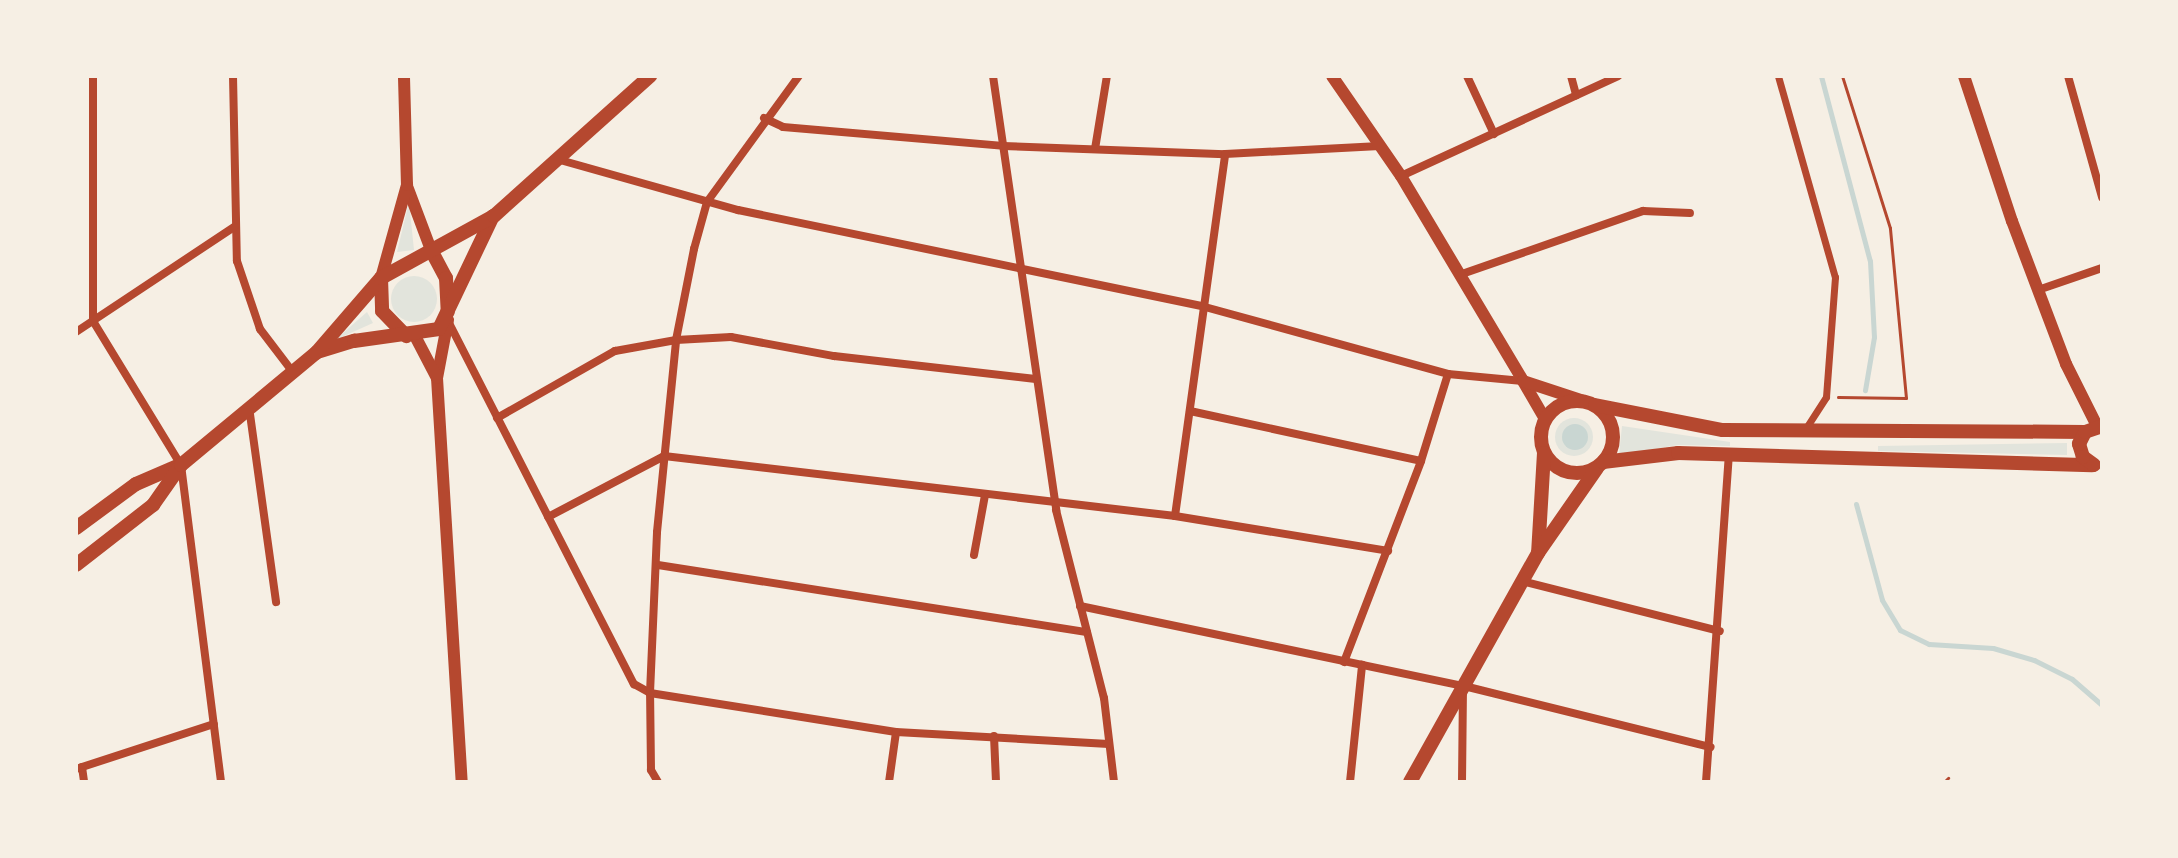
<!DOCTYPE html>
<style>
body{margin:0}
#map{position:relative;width:2178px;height:858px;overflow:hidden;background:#f6efe4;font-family:"Fira Sans",sans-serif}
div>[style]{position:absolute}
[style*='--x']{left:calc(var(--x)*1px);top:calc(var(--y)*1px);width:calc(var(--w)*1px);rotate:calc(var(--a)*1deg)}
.green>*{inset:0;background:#e2e4dc}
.round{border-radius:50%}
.water>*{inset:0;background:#c9d6d2}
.stream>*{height:5px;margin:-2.5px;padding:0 2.5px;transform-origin:2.5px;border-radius:2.5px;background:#c9d6d2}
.path>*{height:3px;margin:-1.5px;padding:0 1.5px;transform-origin:1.5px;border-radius:1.5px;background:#b5482f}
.pedestrian>*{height:7px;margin:-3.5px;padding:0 3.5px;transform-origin:3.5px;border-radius:3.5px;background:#b5482f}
.minor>*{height:8px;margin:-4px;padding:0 4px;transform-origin:4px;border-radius:4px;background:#b5482f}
.tertiary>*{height:12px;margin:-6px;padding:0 6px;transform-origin:6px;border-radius:6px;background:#b5482f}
.secondary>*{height:14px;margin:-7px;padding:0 7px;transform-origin:7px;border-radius:7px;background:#b5482f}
.secondary>.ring{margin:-7px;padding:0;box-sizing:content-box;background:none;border:14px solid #b5482f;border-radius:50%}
span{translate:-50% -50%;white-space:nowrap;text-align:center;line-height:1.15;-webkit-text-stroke:8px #f6efe4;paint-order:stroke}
.frame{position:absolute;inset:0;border:78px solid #f6efe4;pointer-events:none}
</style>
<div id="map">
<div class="green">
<i style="clip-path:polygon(409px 202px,414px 250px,397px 252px)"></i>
<i class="round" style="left:391px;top:276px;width:46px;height:46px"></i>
<i style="clip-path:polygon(367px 312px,373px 323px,335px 340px)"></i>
<i class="round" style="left:1555px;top:418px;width:38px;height:38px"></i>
<i style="clip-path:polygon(1622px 426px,1730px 442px,1730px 446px,1678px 445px,1619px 455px)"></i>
<i style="clip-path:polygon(2067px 443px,2067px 455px,1878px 451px,1878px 446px)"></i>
</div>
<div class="water">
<i class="round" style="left:1562px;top:424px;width:26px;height:26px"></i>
</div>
<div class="stream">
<i style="--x:1821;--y:76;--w:191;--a:75.2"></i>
<i style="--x:1870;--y:261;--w:76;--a:87"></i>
<i style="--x:1874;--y:337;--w:54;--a:99.6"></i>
<i style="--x:1856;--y:504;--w:99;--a:74.8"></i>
<i style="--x:1882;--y:600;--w:35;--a:59"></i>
<i style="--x:1900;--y:630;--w:32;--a:26"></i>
<i style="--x:1929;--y:644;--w:64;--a:3.6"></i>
<i style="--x:1993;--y:648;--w:43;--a:16.3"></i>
<i style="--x:2034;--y:660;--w:42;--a:26.6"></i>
<i style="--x:2072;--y:679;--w:40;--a:41"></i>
</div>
<div class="path">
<i style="--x:1838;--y:397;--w:68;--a:0.8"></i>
<i style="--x:1906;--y:398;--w:171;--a:-95.4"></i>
<i style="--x:1890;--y:228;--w:159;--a:-107.5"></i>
<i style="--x:1944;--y:782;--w:6;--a:-45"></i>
</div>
<div class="pedestrian">
<i style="--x:1778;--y:76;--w:209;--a:74.2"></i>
<i style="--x:1835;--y:277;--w:120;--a:94.3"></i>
<i style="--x:1826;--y:397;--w:40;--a:122.9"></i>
</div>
<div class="minor">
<i style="--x:93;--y:76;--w:245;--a:90"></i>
<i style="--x:93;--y:321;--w:169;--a:58.6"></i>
<i style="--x:181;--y:465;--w:320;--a:82.8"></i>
<i style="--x:233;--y:76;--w:185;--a:88.8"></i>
<i style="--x:237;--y:261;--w:72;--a:71.3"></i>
<i style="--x:260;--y:329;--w:53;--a:52.7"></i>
<i style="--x:993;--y:76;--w:439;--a:81.7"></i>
<i style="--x:1056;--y:510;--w:194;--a:75.7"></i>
<i style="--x:1104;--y:698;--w:85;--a:83.2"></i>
<i style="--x:1467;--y:76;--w:64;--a:65"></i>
<i style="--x:1571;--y:76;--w:20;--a:75"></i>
<i style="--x:2068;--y:76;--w:126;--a:74.3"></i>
<i style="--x:764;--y:118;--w:21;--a:25"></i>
<i style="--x:783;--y:127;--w:221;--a:4.9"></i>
<i style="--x:1003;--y:146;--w:222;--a:2.1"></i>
<i style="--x:1225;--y:154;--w:155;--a:-3"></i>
<i style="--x:1095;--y:149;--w:74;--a:-80.7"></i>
<i style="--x:560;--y:160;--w:185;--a:15.7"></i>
<i style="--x:738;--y:210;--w:477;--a:11.7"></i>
<i style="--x:1205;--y:307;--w:252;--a:15.4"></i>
<i style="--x:1448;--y:374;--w:75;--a:5.3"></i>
<i style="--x:1401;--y:176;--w:239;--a:-24.7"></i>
<i style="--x:1459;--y:275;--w:195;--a:-19.2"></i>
<i style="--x:1643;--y:211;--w:47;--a:2.4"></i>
<i style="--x:2038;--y:290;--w:68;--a:-19"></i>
<i style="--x:449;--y:323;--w:406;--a:62.9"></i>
<i style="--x:634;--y:684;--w:18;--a:29"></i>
<i style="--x:650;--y:693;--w:249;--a:9"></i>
<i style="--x:896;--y:732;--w:213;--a:3.2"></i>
<i style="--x:76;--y:332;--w:190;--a:-33.6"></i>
<i style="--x:249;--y:407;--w:197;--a:82.1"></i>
<i style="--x:1190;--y:411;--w:236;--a:12.2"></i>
<i style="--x:497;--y:418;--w:136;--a:-29.6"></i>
<i style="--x:615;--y:351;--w:62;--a:-10.2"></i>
<i style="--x:676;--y:340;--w:55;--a:-3.1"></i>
<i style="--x:731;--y:337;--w:105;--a:10.5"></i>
<i style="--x:834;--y:356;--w:203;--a:6.5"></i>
<i style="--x:1175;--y:516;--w:365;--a:-82.1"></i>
<i style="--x:548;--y:517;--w:131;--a:-27.7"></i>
<i style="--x:664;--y:456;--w:515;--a:6.7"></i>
<i style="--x:1175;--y:516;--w:216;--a:9.3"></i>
<i style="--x:974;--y:555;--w:61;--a:-79.6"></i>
<i style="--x:658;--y:565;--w:434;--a:8.9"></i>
<i style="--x:1522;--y:581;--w:204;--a:14.2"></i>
<i style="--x:1080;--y:606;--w:392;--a:11.8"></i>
<i style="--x:1464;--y:686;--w:254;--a:13.9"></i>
<i style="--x:1344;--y:662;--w:215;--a:-69"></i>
<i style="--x:1421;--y:461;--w:91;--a:-72.8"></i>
<i style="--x:994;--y:736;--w:46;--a:87.5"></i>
<i style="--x:82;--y:767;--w:15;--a:82"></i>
<i style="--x:76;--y:769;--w:145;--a:-18.1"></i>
<i style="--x:658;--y:782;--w:14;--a:-120"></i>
<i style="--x:651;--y:770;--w:77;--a:-90.7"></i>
<i style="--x:650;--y:693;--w:161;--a:-87.5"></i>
<i style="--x:657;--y:532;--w:193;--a:-84.3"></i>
<i style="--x:676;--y:340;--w:93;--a:-78.8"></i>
<i style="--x:694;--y:249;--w:49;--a:-74.5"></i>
<i style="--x:707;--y:202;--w:156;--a:-53.9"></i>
<i style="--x:889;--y:782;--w:50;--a:-82"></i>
<i style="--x:1350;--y:782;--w:118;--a:-84.1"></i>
<i style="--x:1462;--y:782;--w:91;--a:-89.4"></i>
<i style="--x:1706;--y:782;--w:328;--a:-86"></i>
</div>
<div class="tertiary">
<i style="--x:1332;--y:76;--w:121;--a:55.4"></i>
<i style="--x:1401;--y:176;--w:239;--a:59.2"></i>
<i style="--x:1964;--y:76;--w:153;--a:71.7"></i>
<i style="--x:2012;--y:221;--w:153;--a:69.3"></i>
<i style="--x:2066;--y:364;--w:69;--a:63.4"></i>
<i style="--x:407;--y:186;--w:68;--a:69.4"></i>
<i style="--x:381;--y:278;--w:97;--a:-74.4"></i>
<i style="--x:407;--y:185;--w:109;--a:-91.6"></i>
<i style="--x:448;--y:320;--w:59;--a:100.7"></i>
<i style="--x:437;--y:378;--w:405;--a:86.5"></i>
<i style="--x:415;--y:336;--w:47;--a:62.4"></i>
<i style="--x:1545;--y:419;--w:44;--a:-120.1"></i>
<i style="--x:1523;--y:381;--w:64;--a:18.2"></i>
</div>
<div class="secondary">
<i style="--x:431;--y:250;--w:32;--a:62"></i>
<i style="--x:446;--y:278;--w:34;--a:87"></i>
<i style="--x:381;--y:278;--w:33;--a:88"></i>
<i style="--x:382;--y:311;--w:35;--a:46"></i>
<i style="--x:317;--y:352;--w:39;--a:-17"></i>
<i style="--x:354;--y:341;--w:86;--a:-8"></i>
<i style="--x:439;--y:329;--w:125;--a:-64.5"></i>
<i class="ring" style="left:1541px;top:401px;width:58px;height:58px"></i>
<i style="--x:1595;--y:405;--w:130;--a:11.1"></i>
<i style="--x:1723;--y:430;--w:362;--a:0.3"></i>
<i style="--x:1544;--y:453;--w:100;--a:93.4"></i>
<i style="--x:1538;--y:553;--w:103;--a:-55.2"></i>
<i style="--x:1603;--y:462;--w:76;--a:-6.8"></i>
<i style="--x:1678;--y:453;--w:414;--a:1.7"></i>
<i style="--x:2094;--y:465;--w:14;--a:-144"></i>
<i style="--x:2083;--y:457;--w:14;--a:-107"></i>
<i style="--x:2079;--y:444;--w:13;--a:-63"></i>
<i style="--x:2085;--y:432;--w:18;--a:-19"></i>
<i style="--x:76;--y:528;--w:74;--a:-36.3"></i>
<i style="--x:136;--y:484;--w:48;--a:-23.4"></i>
<i style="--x:76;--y:565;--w:98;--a:-37.9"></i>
<i style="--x:153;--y:505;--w:49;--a:-55"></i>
<i style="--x:181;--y:465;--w:175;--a:-39.7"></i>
<i style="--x:316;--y:353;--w:99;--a:-49.1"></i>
<i style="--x:381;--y:278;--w:129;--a:-28.8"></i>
<i style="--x:494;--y:216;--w:210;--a:-41.9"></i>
<i style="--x:1410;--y:782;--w:262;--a:-60.8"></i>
</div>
<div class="frame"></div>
</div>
